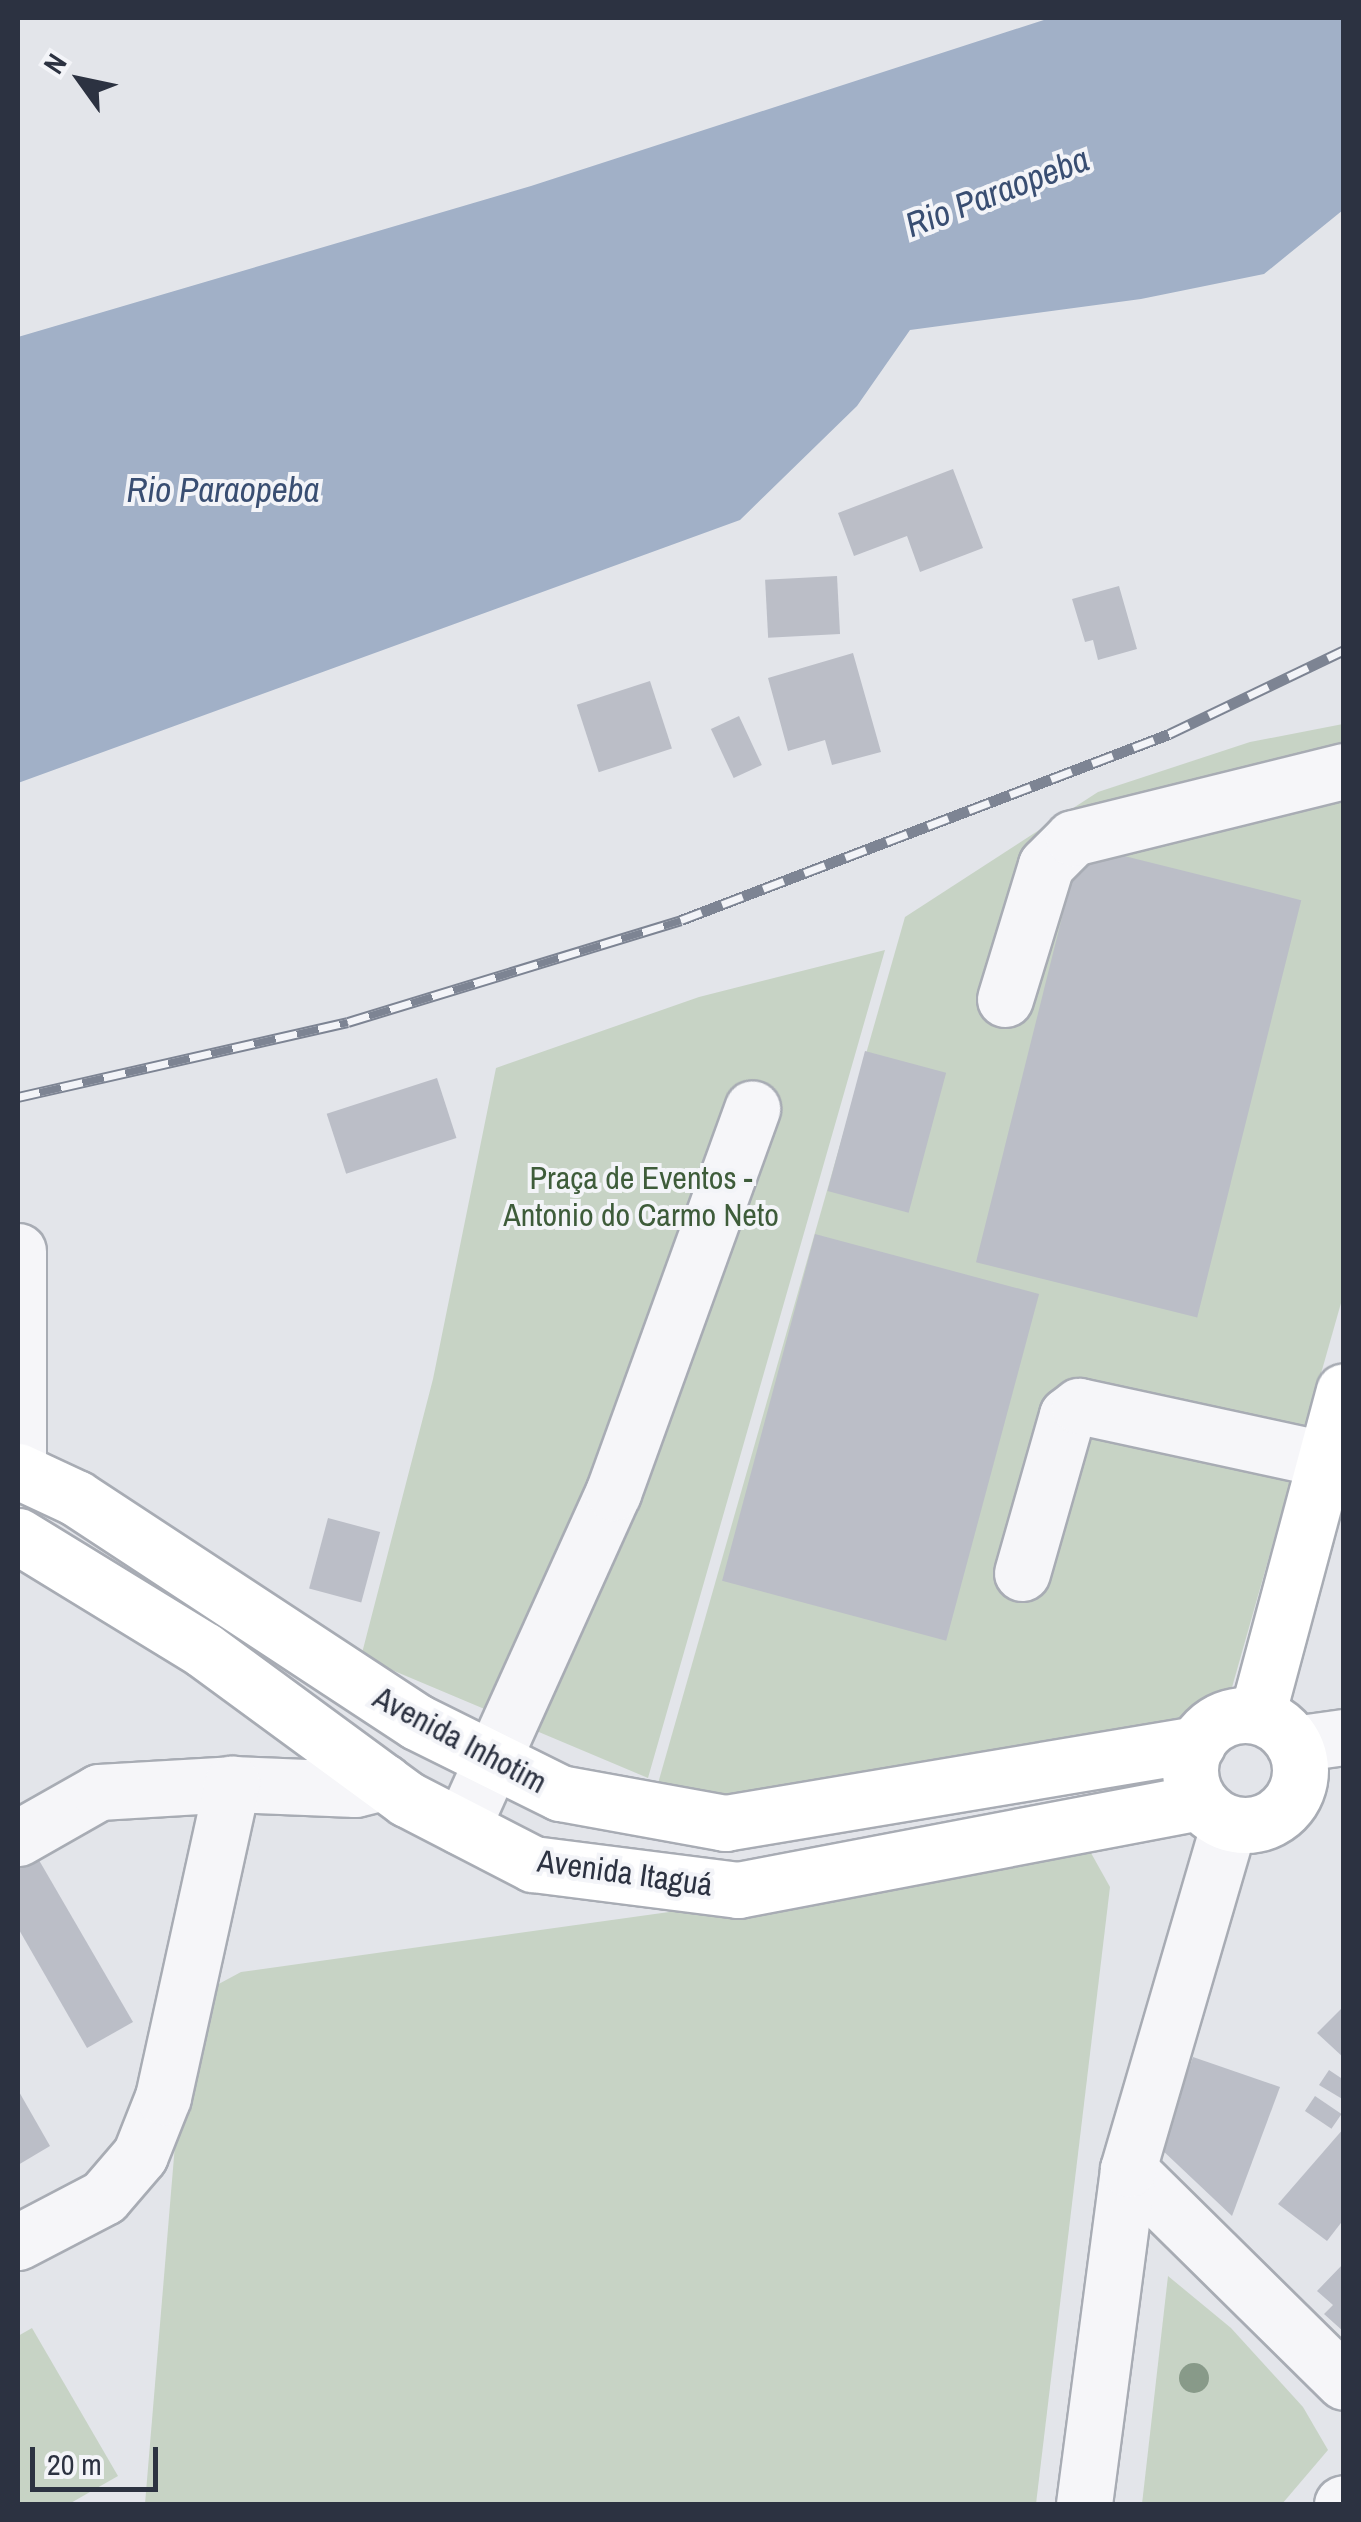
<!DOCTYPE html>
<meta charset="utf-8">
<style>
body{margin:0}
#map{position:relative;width:1361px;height:2522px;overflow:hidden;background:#e3e5ea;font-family:"Archivo Narrow",sans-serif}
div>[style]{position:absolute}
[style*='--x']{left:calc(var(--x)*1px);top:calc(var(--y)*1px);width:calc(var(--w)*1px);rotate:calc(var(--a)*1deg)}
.green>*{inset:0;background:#c7d3c5}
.water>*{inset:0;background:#a1b0c7}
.building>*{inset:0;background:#bbbec7;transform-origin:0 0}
.roads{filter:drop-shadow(2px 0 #a8acb4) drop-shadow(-2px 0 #a8acb4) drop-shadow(0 2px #a8acb4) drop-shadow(0 -2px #a8acb4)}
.minor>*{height:55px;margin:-27.5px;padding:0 27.5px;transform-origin:27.5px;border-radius:27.5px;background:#f6f6f9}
.major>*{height:55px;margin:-27.5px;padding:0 27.5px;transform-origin:27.5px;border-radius:27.5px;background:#fff}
.major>.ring{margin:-27.5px;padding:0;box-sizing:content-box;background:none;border:55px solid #fff;border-radius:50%}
.rail>*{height:11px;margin-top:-5.5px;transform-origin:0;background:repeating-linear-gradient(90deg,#f3f4f8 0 22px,#7d8493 0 44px);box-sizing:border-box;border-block:2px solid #7d8493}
.trees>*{width:30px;height:30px;margin:-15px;border-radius:50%;background:#889a89}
span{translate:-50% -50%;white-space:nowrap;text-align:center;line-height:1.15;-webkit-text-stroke:8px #f3f4f8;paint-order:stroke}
.park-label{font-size:32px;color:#3e5c3a}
.street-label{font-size:32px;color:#2c3241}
.water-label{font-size:35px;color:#394e72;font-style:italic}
.frame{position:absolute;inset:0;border:20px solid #2c3241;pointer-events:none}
.north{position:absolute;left:30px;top:30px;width:100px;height:100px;-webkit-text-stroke:8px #f3f4f8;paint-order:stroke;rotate:303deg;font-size:28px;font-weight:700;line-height:40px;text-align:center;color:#2c3241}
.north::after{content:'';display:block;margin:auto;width:35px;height:45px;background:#2c3241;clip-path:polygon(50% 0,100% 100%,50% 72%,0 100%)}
.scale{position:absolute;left:30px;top:2447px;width:128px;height:45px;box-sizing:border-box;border:5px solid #2c3241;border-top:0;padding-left:12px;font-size:30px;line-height:35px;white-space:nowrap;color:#2c3241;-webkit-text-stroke:8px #f3f4f8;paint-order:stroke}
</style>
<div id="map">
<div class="green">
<i style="clip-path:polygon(1343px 724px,1343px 1296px,1227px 1705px,1178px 1734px,734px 1798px,655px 1794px,905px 917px,1098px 792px,1250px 742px)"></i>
<i style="clip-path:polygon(885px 950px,648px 1778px,361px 1657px,433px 1379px,496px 1068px,699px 997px)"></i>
<i style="clip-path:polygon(1091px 1853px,1110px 1887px,1036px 2504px,145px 2504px,187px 2001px,241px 1972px)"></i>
<i style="clip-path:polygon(1168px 2276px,1231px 2328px,1303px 2407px,1328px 2450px,1282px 2504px,1142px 2504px)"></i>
<i style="clip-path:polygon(32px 2328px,118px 2476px,69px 2504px,18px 2504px,18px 2336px)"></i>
</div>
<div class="water">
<i style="clip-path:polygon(1050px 18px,1343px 18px,1343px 210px,1264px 274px,1141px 299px,910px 330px,857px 406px,740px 520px,18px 783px,18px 337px,531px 186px)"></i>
</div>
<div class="building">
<i style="clip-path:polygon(953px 469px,983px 548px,920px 572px,907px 536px,854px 556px,838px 513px)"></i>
<i style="left:837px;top:576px;width:58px;height:72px;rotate:87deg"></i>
<i style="clip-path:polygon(1119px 586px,1137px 649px,1098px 660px,1093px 640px,1085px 642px,1072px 599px)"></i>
<i style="clip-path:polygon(853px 653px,881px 752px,832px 765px,825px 740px,788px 751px,768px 678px)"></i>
<i style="left:650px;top:681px;width:71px;height:77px;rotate:72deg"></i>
<i style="left:739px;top:716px;width:54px;height:31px;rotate:65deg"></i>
<i style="left:1080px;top:845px;width:228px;height:430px;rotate:14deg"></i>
<i style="left:865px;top:1051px;width:84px;height:145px;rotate:15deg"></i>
<i style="left:437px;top:1078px;width:63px;height:116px;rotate:72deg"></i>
<i style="left:815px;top:1234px;width:232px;height:359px;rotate:15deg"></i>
<i style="left:328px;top:1518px;width:54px;height:73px;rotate:15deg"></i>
<i style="clip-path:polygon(36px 1855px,133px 2022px,87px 2048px,18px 1928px,18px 1866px)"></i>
<i style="clip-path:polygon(1344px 2006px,1344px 2058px,1317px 2033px)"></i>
<i style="clip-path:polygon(1193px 2057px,1280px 2087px,1232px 2216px,1160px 2148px)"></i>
<i style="clip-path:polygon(1329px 2070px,1344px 2080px,1344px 2100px,1319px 2085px)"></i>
<i style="clip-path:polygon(18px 2090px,50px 2146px,18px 2165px)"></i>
<i style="left:1315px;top:2096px;width:32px;height:18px;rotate:34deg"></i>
<i style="clip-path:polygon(1344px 2128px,1344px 2219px,1327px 2241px,1278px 2204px)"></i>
<i style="clip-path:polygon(1344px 2263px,1344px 2332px,1324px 2314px,1333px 2305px,1317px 2291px)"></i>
</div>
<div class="roads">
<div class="minor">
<i style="--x:1005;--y:999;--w:140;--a:-73"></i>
<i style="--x:1046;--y:865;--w:38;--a:-45"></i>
<i style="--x:1073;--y:838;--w:279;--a:-13.9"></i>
<i style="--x:18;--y:1251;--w:220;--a:90"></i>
<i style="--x:1022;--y:1573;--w:164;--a:-74.1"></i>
<i style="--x:1067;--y:1415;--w:15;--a:-37"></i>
<i style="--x:1079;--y:1406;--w:252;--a:12.2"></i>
<i style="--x:1294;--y:1744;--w:50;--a:-8"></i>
<i style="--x:462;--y:1827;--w:367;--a:-65.7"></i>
<i style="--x:613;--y:1493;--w:409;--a:-70.1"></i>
<i style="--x:18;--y:1838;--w:93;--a:-29.6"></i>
<i style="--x:99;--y:1792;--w:133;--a:-3.4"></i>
<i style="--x:232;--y:1784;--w:123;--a:2.3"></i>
<i style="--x:355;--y:1789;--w:30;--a:-14"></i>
<i style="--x:1128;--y:2169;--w:303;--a:44.6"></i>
<i style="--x:18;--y:2242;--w:97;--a:-27.6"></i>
<i style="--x:104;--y:2197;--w:55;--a:-49.4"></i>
<i style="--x:140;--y:2155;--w:62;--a:-68.4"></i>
<i style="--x:163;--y:2097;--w:321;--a:-77.6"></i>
<i style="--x:1084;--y:2504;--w:338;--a:-82.5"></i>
<i style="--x:1128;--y:2169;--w:360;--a:-73.7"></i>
<i style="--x:1342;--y:2504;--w:2;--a:-27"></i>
</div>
<div class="major">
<i style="--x:18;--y:1471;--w:64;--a:25"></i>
<i style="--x:76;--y:1498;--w:408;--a:33.3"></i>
<i style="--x:417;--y:1722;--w:160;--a:26.4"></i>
<i style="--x:560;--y:1793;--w:168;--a:10.3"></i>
<i style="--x:725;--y:1823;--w:479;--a:-9.5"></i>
<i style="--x:18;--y:1536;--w:218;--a:31.5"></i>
<i style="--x:204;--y:1650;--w:252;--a:36.3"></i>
<i style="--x:407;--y:1799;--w:142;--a:27.3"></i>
<i style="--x:533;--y:1864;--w:207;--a:7.2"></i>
<i style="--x:738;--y:1890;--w:470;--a:-10.8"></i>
<i class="ring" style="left:1190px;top:1715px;width:55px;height:55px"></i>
<i style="--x:1257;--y:1715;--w:335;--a:-75"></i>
</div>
</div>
<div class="rail">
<i style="--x:18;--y:1097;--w:338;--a:-12.8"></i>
<i style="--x:348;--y:1022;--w:348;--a:-17"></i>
<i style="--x:681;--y:920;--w:522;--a:-20.86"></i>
<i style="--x:1169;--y:734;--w:194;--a:-25.6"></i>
</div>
<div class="trees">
<i style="left:1194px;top:2378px"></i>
</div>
<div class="park-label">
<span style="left:641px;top:1197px">Praça de Eventos -<br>Antonio do Carmo Neto</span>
</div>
<div class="street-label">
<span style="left:460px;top:1740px;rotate:28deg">Avenida Inhotim</span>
<span style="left:625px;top:1873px;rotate:8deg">Avenida Itaguá</span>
</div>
<div class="water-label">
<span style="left:997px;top:192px;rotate:-21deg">Rio Paraopeba</span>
<span style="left:223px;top:490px">Rio Paraopeba</span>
</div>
<div class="frame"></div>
<div class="north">N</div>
<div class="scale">20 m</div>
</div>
